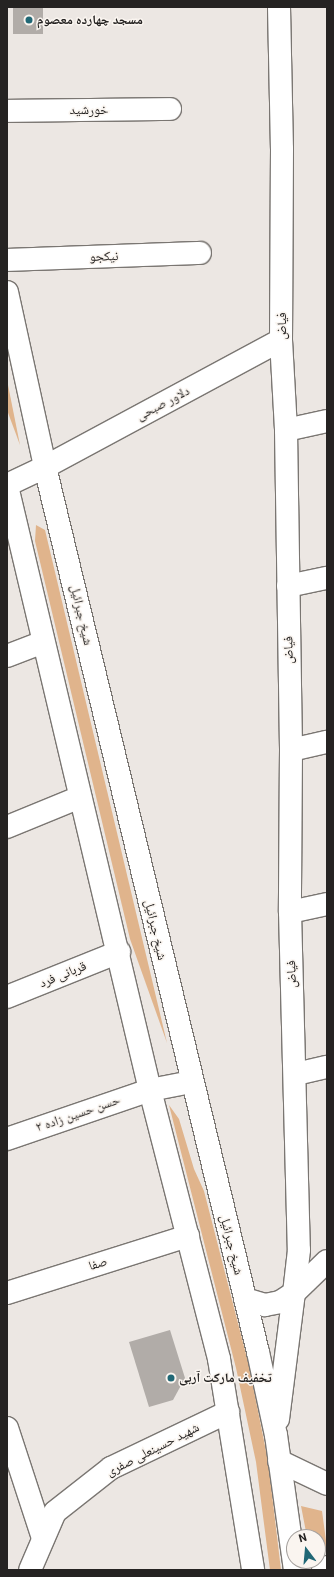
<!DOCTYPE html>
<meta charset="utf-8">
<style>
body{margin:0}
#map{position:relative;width:334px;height:1577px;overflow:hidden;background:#ece7e3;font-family:Roboto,"Noto Naskh Arabic",sans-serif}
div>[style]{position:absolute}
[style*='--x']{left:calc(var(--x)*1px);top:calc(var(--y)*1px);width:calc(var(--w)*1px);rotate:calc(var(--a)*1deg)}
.green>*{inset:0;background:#e0b48c}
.building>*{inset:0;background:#b1aca8;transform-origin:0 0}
.roads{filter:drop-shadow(1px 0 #7a7672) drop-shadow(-1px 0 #7a7672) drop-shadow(0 1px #7a7672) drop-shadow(0 -1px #7a7672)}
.street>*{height:22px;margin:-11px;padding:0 11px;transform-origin:11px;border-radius:11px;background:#fff}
.secondary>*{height:22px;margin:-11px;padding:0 11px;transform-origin:11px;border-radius:11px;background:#fff}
.dots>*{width:11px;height:11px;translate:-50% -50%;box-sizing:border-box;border:2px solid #faf5f0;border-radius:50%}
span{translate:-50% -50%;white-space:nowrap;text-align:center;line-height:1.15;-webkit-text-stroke:3px #faf5f0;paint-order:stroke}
.poi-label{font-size:13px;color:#252322;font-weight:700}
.left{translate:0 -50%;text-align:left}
.street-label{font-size:13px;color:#252322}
.frame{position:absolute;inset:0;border:8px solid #252322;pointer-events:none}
.north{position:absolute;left:286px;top:1529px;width:40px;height:40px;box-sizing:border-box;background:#faf5f0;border:1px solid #a5a19e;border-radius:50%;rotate:344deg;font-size:11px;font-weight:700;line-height:16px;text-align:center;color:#252322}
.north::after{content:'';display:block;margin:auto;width:14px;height:18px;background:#216876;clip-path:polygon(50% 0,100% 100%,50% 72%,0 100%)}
</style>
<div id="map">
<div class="green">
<i style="clip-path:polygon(7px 380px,20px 445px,7px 410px)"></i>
<i style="clip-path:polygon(36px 525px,45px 530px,167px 1043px,130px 939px,35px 541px)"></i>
<i style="clip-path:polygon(169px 1105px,179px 1119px,194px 1169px,204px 1191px,249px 1366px,268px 1461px,281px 1570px,270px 1570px,256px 1462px,236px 1368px)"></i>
<i style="clip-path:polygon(301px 1506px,322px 1511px,327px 1548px,318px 1552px,318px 1537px,307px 1537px)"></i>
</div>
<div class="building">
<i style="left:13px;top:7px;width:30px;height:27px"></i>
<i style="clip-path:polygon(170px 1330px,185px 1378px,173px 1400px,149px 1407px,129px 1342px)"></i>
</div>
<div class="roads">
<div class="street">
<i style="--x:279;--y:7;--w:142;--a:88.8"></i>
<i style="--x:282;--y:149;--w:191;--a:90.3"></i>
<i style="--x:281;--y:340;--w:90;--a:86.8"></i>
<i style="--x:286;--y:430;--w:320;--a:89.1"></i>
<i style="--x:291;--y:750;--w:162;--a:90.4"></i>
<i style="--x:290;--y:912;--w:338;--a:88.5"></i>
<i style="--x:299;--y:1250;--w:43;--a:96.6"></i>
<i style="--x:7;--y:111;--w:163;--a:-0.7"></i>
<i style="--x:7;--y:260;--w:193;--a:-2.1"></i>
<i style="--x:286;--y:430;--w:42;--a:-12.4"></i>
<i style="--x:45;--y:467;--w:268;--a:-28.3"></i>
<i style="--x:288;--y:586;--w:40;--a:-12"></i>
<i style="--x:7;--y:656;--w:39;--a:-21"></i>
<i style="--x:291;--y:750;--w:37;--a:-13"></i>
<i style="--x:7;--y:827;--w:79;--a:-22.3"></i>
<i style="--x:290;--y:912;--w:38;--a:-12"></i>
<i style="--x:7;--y:997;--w:121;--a:-21.9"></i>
<i style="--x:296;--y:1074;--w:32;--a:-13"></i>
<i style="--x:7;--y:1139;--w:151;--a:-18.9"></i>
<i style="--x:7;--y:1293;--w:190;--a:-17.5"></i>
<i style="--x:294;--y:1293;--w:46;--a:-44.1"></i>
<i style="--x:7;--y:1428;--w:116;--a:71.9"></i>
<i style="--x:30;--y:1570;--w:63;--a:-66.7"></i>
<i style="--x:55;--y:1512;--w:71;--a:-38.2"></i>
<i style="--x:111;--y:1468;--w:130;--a:-25.6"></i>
</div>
<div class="secondary">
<i style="--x:7;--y:292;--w:179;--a:77.7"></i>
<i style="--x:45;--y:467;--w:910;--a:76.47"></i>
<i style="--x:258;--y:1352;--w:85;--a:77.8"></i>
<i style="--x:276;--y:1435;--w:136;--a:82"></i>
<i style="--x:7;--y:485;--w:42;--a:-25.3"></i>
<i style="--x:7;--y:486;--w:621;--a:76.68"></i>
<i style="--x:150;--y:1090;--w:278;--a:75.6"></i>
<i style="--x:219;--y:1359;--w:214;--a:80.8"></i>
<i style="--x:150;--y:1090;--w:42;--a:-11"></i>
<i style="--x:245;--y:1299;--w:21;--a:17"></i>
<i style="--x:265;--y:1305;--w:15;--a:-11"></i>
<i style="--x:280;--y:1302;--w:17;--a:-33"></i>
<i style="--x:278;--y:1419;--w:127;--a:-82.8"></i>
<i style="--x:279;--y:1461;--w:53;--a:25.6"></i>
<i style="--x:323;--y:1570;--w:5;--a:-37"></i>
</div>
</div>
<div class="dots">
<i style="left:29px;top:20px;background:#216876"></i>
<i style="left:171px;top:1378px;background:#216876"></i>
</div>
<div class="poi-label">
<span class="left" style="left:37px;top:20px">مسجد چهارده معصوم</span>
<span class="left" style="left:179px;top:1378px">تخفیف مارکت آربی</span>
</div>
<div class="street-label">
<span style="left:89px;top:110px">خورشید</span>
<span style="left:104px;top:257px;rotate:-2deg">نیکجو</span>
<span style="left:282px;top:326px;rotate:-90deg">فیاض</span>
<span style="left:163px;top:404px;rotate:-28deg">دلاور صبحی</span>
<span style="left:81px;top:615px;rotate:77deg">شیخ جبرائیل</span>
<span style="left:289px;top:650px;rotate:-91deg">فیاض</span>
<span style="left:155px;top:930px;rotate:77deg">شیخ جبرائیل</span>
<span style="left:292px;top:974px;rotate:-92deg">فیاض</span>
<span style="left:63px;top:975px;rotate:-22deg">قربانی فرد</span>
<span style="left:78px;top:1114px;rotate:-19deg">حسن حسین زاده ۲</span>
<span style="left:231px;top:1245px;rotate:76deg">شیخ جبرائیل</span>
<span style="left:98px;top:1264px;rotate:-18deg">صفا</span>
<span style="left:153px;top:1450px;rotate:-27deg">شهید حسینعلی صفری</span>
</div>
<div class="frame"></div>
<div class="north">N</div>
</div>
